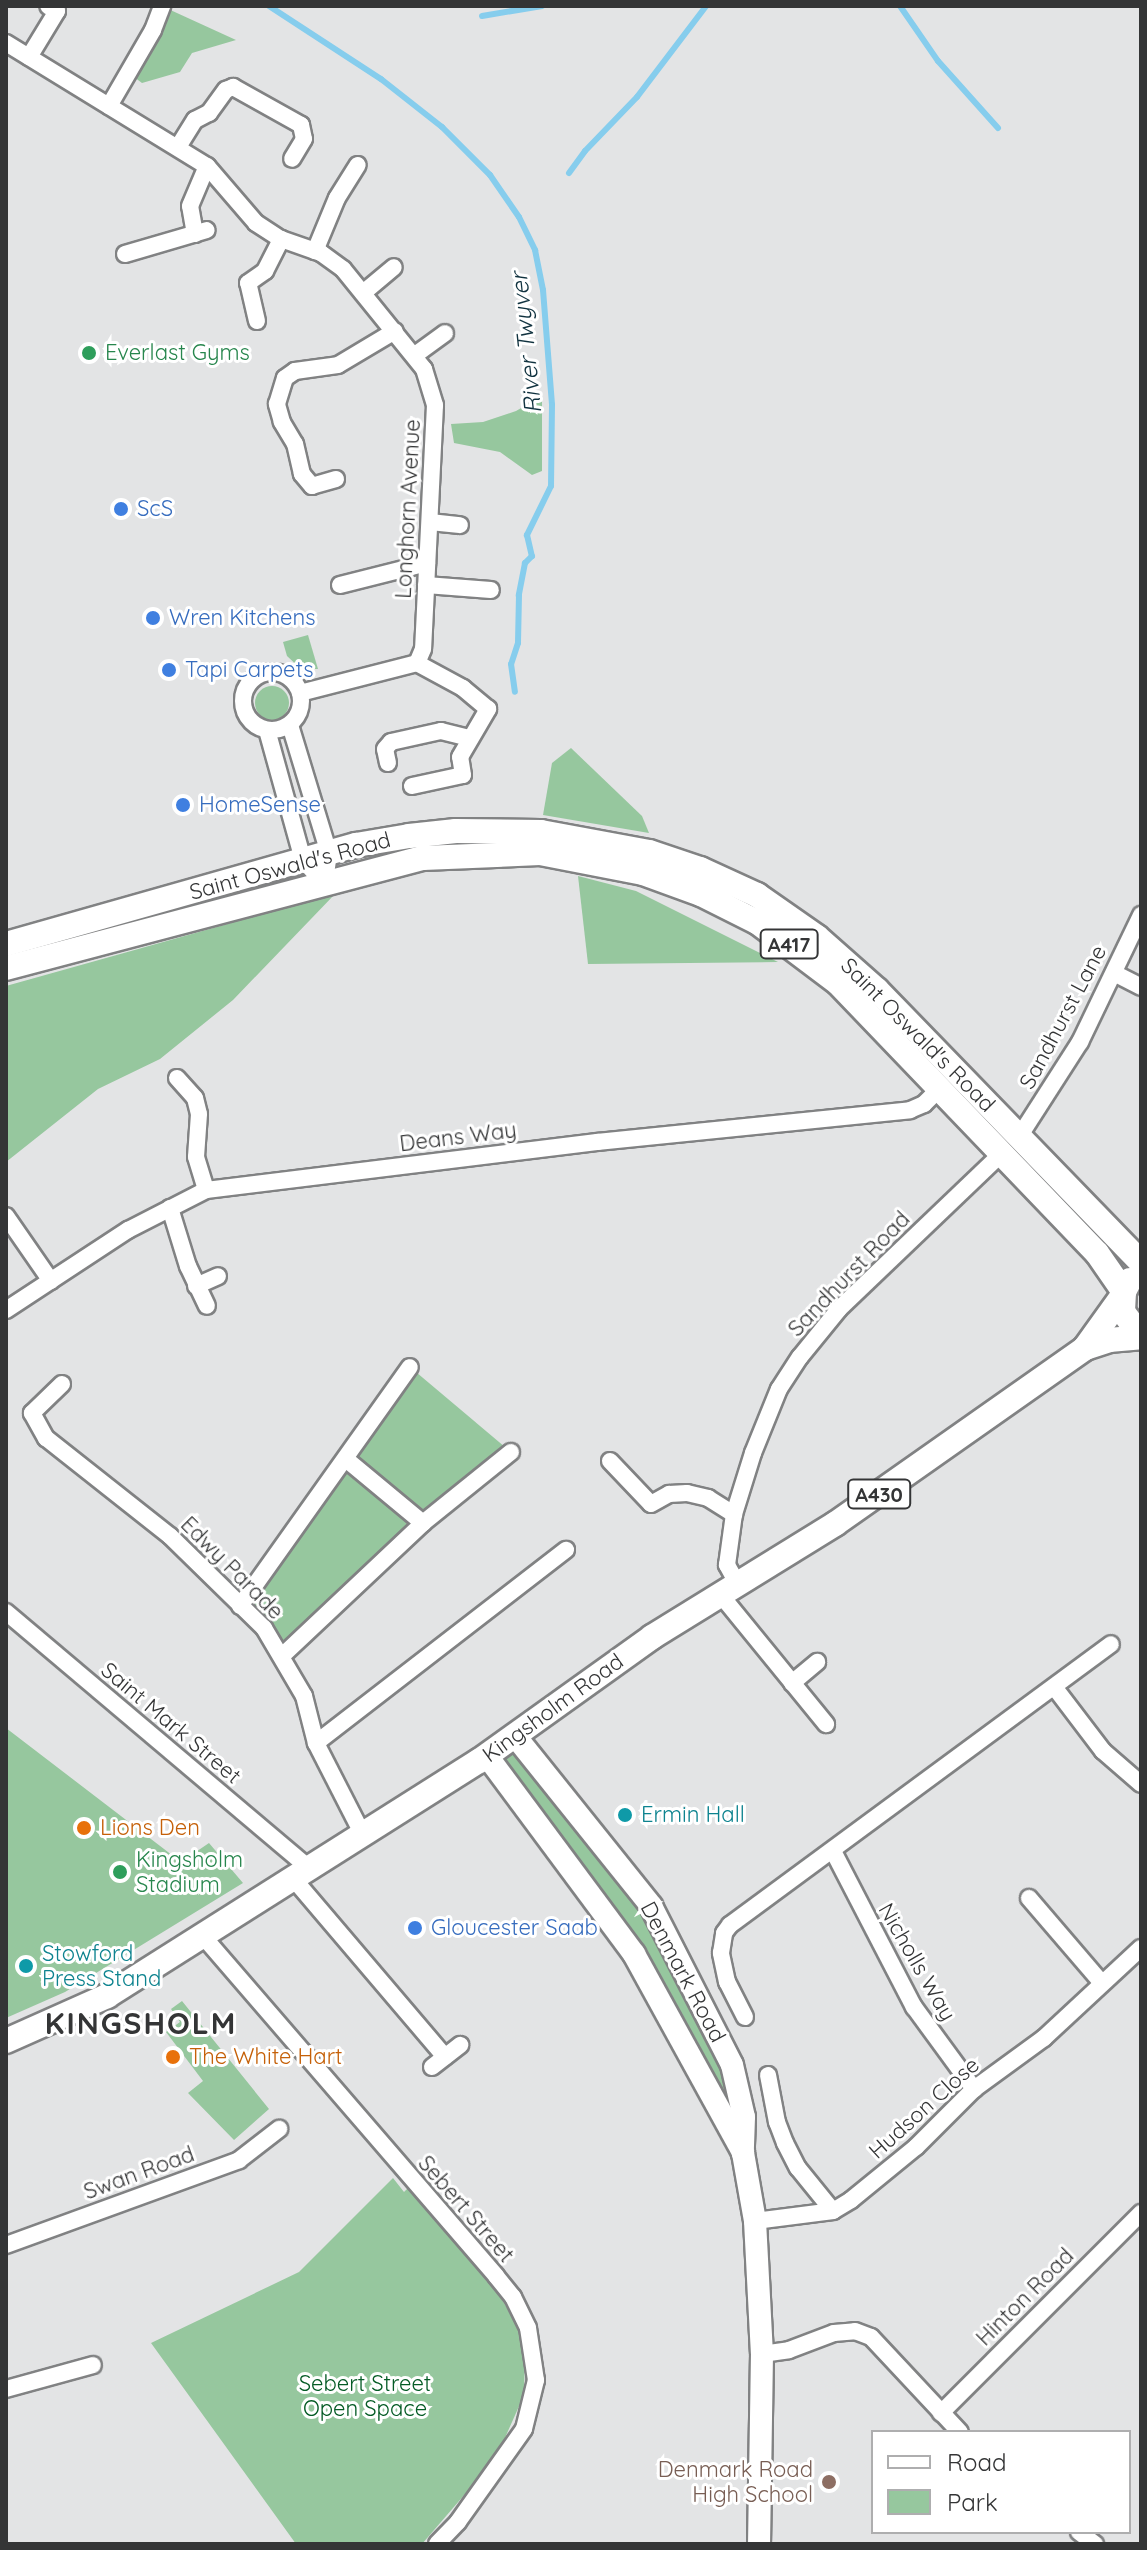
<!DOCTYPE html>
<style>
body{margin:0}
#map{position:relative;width:1147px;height:2550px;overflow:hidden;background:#e3e4e5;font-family:Quicksand,sans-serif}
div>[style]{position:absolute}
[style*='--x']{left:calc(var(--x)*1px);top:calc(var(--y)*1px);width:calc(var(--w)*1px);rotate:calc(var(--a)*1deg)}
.green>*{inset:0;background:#96c79e}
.round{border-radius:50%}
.stream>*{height:6px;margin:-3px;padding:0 3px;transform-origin:3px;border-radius:3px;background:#86cded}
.roads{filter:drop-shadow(2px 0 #818283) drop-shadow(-2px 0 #818283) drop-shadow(0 2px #818283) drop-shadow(0 -2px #818283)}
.street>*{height:16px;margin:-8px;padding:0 8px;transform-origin:8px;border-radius:8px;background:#fff}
.street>.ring{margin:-8px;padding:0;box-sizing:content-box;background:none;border:16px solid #fff;border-radius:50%}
.secondary>*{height:22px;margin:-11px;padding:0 11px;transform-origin:11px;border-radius:11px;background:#fff}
.primary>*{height:24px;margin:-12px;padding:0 12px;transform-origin:12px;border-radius:12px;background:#fff}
.dots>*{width:22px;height:22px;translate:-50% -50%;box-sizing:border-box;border:4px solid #fff;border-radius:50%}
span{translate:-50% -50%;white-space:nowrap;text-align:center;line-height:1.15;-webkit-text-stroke:6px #fff;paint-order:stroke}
.shield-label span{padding:2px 6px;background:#fff;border:2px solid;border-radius:6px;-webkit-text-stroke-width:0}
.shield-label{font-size:20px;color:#343536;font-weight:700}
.leisure-label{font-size:22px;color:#27864d}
.left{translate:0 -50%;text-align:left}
.shop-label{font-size:22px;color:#366cbe}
.street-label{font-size:22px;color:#343536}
.culture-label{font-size:22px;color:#0d838f}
.food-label{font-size:22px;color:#c56008}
.park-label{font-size:22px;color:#045b25}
.education-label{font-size:22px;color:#785e54}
.right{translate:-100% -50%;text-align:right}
.water-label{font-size:24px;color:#10323f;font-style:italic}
.district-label{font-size:30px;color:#343536;font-weight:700;letter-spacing:2px}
.frame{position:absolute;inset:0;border:8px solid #343536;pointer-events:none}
.legend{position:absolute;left:871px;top:2430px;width:260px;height:104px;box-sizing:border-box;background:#fff;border:2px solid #aeaeaf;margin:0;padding:10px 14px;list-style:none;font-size:24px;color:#343536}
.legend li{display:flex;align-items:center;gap:16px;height:40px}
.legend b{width:40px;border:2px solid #aeaeaf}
</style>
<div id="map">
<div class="green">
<i style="clip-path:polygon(166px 8px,236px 40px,192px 53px,180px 72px,142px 83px,134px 77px)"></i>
<i style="clip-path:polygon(542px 396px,542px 471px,532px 475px,500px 452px,454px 443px,451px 424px,483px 422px,516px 411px)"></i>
<i style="clip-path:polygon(308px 635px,318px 669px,301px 669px,287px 656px,283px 642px)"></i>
<i class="round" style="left:255px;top:686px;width:34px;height:34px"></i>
<i style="clip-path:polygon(571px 748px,642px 816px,649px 833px,543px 815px,552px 763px)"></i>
<i style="clip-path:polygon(578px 876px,636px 891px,778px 962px,588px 964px)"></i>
<i style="clip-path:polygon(335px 894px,233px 1000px,160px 1059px,98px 1089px,6px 1162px,6px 986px)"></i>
<i style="clip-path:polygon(410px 1367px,511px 1452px,283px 1655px,240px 1606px)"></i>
<i style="clip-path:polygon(6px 1728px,181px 1862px,209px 1843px,243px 1883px,65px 1992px,6px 2018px)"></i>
<i style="clip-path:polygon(515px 1736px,651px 1906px,732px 2065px,743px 2153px,634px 1954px,487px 1756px)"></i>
<i style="clip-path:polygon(182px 2001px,269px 2109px,234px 2140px,188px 2093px,203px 2081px,166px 2032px,180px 2022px,171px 2009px)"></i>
<i style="clip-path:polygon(393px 2178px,404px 2192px,408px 2188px,493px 2286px,517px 2323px,525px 2352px,524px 2395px,496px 2458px,422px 2544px,296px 2544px,151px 2343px,299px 2272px)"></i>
</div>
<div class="stream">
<i style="--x:269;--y:6;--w:134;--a:33.1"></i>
<i style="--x:381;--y:79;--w:78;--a:38.2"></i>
<i style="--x:442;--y:127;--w:68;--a:45"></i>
<i style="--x:490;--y:175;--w:51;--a:55.4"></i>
<i style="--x:519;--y:217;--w:37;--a:64"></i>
<i style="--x:535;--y:250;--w:41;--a:78.7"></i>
<i style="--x:543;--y:290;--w:115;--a:85.5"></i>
<i style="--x:552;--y:405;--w:81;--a:90.7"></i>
<i style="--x:551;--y:486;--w:55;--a:116.1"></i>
<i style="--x:527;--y:535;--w:22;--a:77"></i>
<i style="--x:532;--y:556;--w:10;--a:135"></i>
<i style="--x:525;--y:563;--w:33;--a:101"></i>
<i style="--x:519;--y:595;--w:48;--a:91.2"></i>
<i style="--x:518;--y:643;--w:22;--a:108"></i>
<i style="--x:511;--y:664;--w:28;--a:82"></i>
<i style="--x:900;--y:6;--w:67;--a:55.4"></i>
<i style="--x:938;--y:61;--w:90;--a:48.2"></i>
<i style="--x:482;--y:16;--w:61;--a:-9.5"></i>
<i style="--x:569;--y:173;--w:27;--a:-54"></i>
<i style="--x:585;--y:151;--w:75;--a:-46.1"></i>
<i style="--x:637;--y:97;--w:114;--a:-52.8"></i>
</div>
<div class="roads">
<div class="street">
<i style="--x:6;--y:43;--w:236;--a:31.5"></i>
<i style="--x:207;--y:166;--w:75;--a:49.3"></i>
<i style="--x:256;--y:223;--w:30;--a:33"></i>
<i style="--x:281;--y:239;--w:42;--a:19.3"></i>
<i style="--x:321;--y:253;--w:27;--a:36"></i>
<i style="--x:343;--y:269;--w:129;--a:51"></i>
<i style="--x:424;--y:369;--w:38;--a:73"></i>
<i style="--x:435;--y:405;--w:244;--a:92.8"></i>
<i style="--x:423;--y:649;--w:15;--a:113"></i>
<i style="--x:29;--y:57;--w:54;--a:-58.7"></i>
<i style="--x:57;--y:11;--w:10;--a:-151"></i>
<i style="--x:109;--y:106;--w:88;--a:-59.9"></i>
<i style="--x:153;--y:30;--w:26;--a:-69"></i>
<i style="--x:178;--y:147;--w:32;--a:-58"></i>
<i style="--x:195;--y:120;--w:16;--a:-27"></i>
<i style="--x:209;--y:113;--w:29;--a:-54"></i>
<i style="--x:226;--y:90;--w:8;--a:-23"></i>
<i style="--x:233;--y:87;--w:78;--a:29.2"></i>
<i style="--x:301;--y:125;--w:14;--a:78"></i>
<i style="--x:304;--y:139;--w:23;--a:121"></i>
<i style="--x:195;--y:234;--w:28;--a:-100"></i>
<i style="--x:190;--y:206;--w:43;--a:-67"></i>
<i style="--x:315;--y:251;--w:57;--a:-67.5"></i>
<i style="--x:337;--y:198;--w:39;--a:-58"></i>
<i style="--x:125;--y:254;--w:85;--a:-16.3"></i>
<i style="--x:363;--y:293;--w:40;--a:-40"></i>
<i style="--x:257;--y:321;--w:39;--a:-103"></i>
<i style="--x:248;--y:283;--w:21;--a:-35"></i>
<i style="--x:265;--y:271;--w:36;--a:-63"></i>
<i style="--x:415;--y:355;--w:37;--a:-36"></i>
<i style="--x:336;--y:479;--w:25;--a:164"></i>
<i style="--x:312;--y:486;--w:16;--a:-130"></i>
<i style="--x:302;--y:474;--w:31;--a:-103"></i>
<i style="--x:295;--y:444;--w:26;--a:-121"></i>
<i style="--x:282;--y:422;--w:19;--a:-106"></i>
<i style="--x:277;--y:404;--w:27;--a:-73"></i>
<i style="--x:285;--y:378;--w:12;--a:-35"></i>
<i style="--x:295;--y:371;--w:43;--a:-7.9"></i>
<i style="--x:338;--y:365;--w:66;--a:-30.8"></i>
<i style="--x:430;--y:522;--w:30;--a:6"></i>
<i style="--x:340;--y:585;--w:90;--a:-14.2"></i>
<i style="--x:426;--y:585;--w:65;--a:4.4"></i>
<i class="ring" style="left:243px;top:672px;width:42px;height:42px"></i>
<i style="--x:300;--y:693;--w:121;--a:-14.4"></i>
<i style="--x:290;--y:725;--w:134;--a:73.1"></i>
<i style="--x:329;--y:853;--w:28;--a:98"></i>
<i style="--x:267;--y:730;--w:135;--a:74.5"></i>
<i style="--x:303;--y:860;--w:30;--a:48"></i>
<i style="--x:388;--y:763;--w:14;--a:-102"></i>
<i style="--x:385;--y:749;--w:9;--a:-49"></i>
<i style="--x:391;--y:742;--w:51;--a:-12.4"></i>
<i style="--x:441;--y:731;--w:29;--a:14"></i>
<i style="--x:412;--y:786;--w:52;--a:-12.2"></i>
<i style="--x:463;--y:775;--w:18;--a:-99"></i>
<i style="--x:460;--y:757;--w:56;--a:-59.7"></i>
<i style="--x:488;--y:709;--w:33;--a:-140"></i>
<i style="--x:463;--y:688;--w:52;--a:-151.5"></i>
<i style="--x:1114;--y:973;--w:30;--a:27"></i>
<i style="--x:177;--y:1078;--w:27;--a:48"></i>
<i style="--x:195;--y:1098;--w:16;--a:76"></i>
<i style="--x:199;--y:1114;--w:43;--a:94"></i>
<i style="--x:196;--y:1157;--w:34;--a:73"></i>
<i style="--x:1019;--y:1137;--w:113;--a:-57.3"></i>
<i style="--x:1080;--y:1042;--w:141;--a:-64.3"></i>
<i style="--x:170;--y:1208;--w:61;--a:72.8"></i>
<i style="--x:188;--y:1266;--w:44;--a:64.6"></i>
<i style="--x:6;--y:1216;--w:79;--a:55.3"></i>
<i style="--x:196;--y:1286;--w:24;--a:-24"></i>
<i style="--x:6;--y:1310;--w:146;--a:-33.3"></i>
<i style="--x:128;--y:1230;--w:88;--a:-27.1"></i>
<i style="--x:206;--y:1190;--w:394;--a:-7"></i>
<i style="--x:597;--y:1142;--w:315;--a:-5.8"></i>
<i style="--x:910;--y:1110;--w:15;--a:-23"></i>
<i style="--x:924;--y:1104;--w:23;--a:-45"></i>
<i style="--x:62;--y:1384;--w:42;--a:136"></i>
<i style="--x:32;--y:1413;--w:29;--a:61"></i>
<i style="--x:46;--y:1438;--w:158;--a:38.3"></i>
<i style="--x:170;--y:1536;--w:132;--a:44.4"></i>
<i style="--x:264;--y:1628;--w:79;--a:59.5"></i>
<i style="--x:304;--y:1696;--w:49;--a:75.7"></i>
<i style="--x:316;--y:1743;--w:103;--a:62.9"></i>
<i style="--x:347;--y:1460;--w:99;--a:39.7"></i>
<i style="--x:610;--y:1461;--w:59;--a:46.4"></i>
<i style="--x:651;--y:1504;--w:21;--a:-29"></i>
<i style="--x:669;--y:1494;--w:18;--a:-3"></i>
<i style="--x:687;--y:1493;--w:22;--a:13"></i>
<i style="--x:708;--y:1498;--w:31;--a:32"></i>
<i style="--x:737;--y:1583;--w:21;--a:-119"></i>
<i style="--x:727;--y:1565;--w:51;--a:-82.2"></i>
<i style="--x:734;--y:1514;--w:64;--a:-72.7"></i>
<i style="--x:753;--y:1453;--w:69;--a:-67.9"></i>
<i style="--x:779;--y:1389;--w:38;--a:-57"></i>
<i style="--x:800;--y:1357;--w:62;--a:-50.9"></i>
<i style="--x:839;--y:1309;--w:226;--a:-43.7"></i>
<i style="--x:720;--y:1594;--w:168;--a:50.8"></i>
<i style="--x:240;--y:1606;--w:293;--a:-54.6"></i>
<i style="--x:6;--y:1612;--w:395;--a:40.2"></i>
<i style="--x:283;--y:1655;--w:192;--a:-43.3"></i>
<i style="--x:423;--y:1523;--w:113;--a:-38.9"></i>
<i style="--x:792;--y:1683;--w:33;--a:-40"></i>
<i style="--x:1055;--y:1688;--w:79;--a:52.7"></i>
<i style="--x:1103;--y:1751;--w:50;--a:41"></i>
<i style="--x:316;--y:1743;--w:316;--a:-37.7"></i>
<i style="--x:833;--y:1851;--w:176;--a:62.6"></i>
<i style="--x:914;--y:2007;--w:102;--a:53.8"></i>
<i style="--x:292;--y:1877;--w:236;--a:49.6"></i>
<i style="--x:1029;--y:1898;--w:111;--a:49.4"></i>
<i style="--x:202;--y:1935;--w:450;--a:49.2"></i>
<i style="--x:496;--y:2276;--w:27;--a:51"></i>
<i style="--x:513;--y:2297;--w:34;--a:64"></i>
<i style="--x:528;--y:2328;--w:53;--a:81.3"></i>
<i style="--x:536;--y:2380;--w:50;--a:103.8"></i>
<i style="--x:524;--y:2429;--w:114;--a:125.4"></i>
<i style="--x:458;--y:2522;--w:30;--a:134"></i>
<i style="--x:745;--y:2017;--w:39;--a:-117"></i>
<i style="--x:727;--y:1982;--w:30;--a:-102"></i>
<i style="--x:721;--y:1953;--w:20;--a:-81"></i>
<i style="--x:724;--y:1933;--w:10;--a:-53"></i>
<i style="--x:730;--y:1925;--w:473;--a:-36.4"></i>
<i style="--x:432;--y:2067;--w:36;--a:-38"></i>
<i style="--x:768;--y:2075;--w:48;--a:79.2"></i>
<i style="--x:777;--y:2122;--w:22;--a:69"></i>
<i style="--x:785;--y:2143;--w:28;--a:63"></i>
<i style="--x:798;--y:2168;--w:55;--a:50.9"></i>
<i style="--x:755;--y:2221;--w:79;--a:-7.3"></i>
<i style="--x:833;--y:2211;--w:21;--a:-31"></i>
<i style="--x:851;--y:2200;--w:84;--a:-39.2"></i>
<i style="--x:916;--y:2147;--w:82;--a:-45"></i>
<i style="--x:974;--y:2089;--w:87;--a:-36.1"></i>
<i style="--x:1044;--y:2038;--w:132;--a:-42.9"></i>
<i style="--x:6;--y:2245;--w:248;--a:-20"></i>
<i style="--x:239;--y:2160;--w:51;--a:-37.8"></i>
<i style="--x:762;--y:2354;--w:27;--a:-8"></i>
<i style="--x:789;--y:2350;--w:48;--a:-20.7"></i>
<i style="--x:834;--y:2333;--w:21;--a:-5"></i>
<i style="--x:855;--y:2331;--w:17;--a:21"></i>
<i style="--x:871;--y:2337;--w:130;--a:46.9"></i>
<i style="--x:6;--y:2389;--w:90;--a:-15.4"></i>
<i style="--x:941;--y:2413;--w:283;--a:-45"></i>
<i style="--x:1079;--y:2532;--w:20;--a:37"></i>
</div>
<div class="secondary">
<i style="--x:515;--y:1736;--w:218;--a:51.3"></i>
<i style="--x:651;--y:1906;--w:178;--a:63"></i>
<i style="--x:732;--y:2065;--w:53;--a:77"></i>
<i style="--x:744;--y:2117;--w:36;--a:92"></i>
<i style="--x:743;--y:2153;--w:69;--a:80"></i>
<i style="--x:755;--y:2221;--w:133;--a:87"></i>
<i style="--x:762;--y:2354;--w:190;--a:90.9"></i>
<i style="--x:487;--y:1756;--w:247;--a:53.4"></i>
<i style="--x:634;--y:1954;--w:226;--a:61.2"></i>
</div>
<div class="primary">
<i style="--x:6;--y:944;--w:364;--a:-15.8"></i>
<i style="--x:356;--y:845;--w:54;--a:-9.6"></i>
<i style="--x:409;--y:836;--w:47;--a:-6.1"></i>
<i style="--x:456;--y:831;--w:85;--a:0.7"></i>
<i style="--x:541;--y:832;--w:110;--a:10.5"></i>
<i style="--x:649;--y:852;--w:54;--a:18.4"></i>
<i style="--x:700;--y:869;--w:63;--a:24.5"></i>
<i style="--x:757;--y:895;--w:73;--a:35"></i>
<i style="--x:817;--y:937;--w:80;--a:41.5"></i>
<i style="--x:877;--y:990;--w:379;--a:45.9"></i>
<i style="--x:6;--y:968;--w:431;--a:-14.8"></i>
<i style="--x:423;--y:858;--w:117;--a:-2.4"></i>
<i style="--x:540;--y:853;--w:105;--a:11"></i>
<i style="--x:643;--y:873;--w:62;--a:19.9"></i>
<i style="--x:701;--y:894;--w:63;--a:26.6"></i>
<i style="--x:757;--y:922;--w:101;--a:37"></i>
<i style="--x:838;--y:983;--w:374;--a:46.2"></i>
<i style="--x:1097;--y:1253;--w:47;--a:55.3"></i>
<i style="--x:1130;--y:1280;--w:13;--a:117"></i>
<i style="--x:1124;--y:1292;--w:20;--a:93"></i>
<i style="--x:1123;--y:1312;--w:30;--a:53"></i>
<i style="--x:1085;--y:1348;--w:65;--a:-54.4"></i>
<i style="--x:6;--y:2041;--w:111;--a:-24"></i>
<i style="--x:107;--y:1996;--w:440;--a:-32.3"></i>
<i style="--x:479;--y:1761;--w:213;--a:-35.6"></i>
<i style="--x:652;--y:1637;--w:215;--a:-31.7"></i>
<i style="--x:835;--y:1524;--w:306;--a:-35.1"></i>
<i style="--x:1085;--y:1348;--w:25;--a:-18"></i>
<i style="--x:1109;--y:1340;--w:32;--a:-5"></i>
</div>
</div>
<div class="dots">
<i style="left:89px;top:353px;background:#2e9e5b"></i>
<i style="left:121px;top:509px;background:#3f7fe0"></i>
<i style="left:153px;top:618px;background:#3f7fe0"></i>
<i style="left:169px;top:670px;background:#3f7fe0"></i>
<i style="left:183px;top:805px;background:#3f7fe0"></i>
<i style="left:625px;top:1815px;background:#0f9aa8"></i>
<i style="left:84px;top:1828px;background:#e8710a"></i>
<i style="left:120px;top:1872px;background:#2e9e5b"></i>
<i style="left:415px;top:1928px;background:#3f7fe0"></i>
<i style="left:26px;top:1966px;background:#0f9aa8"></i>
<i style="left:173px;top:2057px;background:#e8710a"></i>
<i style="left:829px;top:2482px;background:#8d6e63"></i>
</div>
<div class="shield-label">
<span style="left:789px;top:944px">A417</span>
<span style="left:879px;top:1494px">A430</span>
</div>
<div class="leisure-label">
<span class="left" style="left:105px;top:353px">Everlast Gyms</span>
<span class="left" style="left:136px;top:1872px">Kingsholm<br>Stadium</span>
</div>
<div class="shop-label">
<span class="left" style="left:137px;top:509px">ScS</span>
<span class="left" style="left:169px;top:618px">Wren Kitchens</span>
<span class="left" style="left:185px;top:670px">Tapi Carpets</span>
<span class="left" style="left:199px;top:805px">HomeSense</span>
<span class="left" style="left:431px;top:1928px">Gloucester Saab</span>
</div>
<div class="street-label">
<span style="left:408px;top:509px;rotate:-87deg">Longhorn Avenue</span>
<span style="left:290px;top:866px;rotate:-15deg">Saint Oswald's Road</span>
<span style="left:1063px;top:1017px;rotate:-62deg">Sandhurst Lane</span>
<span style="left:918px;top:1035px;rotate:45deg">Saint Oswald's Road</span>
<span style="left:458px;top:1137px;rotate:-7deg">Deans Way</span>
<span style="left:849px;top:1274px;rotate:-46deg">Sandhurst Road</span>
<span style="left:232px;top:1568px;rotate:45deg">Edwy Parade</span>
<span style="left:553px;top:1708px;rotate:-36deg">Kingsholm Road</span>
<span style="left:171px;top:1723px;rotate:40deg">Saint Mark Street</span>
<span style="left:917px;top:1962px;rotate:60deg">Nicholls Way</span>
<span style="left:683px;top:1972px;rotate:62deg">Denmark Road</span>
<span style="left:924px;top:2108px;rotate:-42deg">Hudson Close</span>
<span style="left:139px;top:2173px;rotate:-20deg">Swan Road</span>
<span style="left:466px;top:2209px;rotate:49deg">Sebert Street</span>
<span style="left:1025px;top:2297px;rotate:-45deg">Hinton Road</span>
</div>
<div class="culture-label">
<span class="left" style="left:641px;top:1815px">Ermin Hall</span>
<span class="left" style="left:42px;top:1966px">Stowford<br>Press Stand</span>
</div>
<div class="food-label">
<span class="left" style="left:100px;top:1828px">Lions Den</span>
<span class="left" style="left:189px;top:2057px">The White Hart</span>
</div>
<div class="park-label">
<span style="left:365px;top:2396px">Sebert Street<br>Open Space</span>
</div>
<div class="education-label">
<span class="right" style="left:813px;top:2482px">Denmark Road<br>High School</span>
</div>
<div class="water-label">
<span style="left:526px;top:343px;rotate:-96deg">River Twyver</span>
</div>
<div class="district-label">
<span style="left:141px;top:2023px">KINGSHOLM</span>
</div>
<div class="frame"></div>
<ul class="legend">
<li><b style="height:10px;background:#fff"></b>Road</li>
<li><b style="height:22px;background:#96c79e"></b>Park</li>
</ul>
</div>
